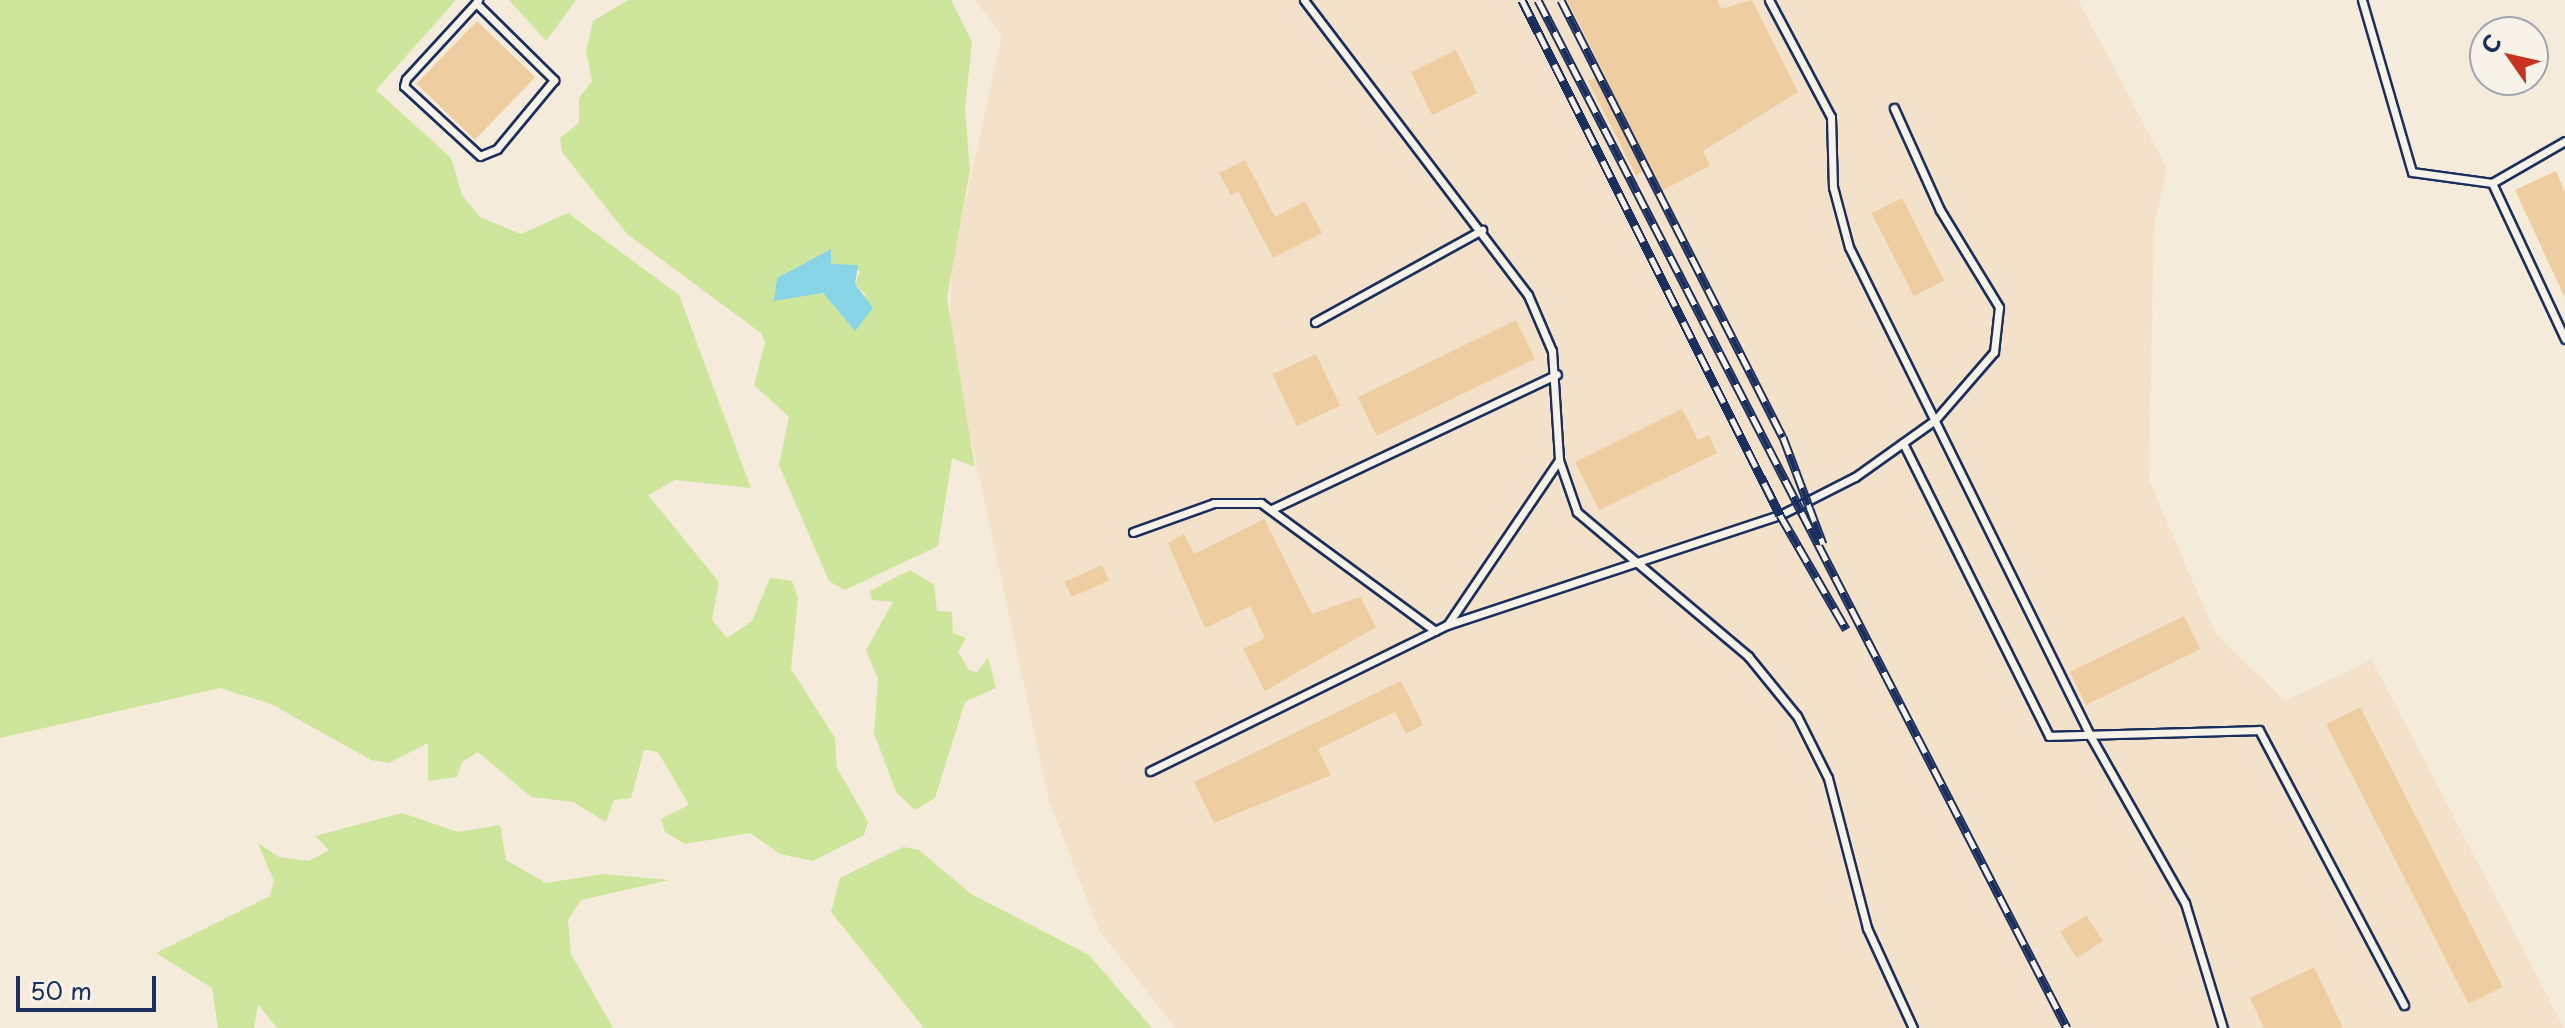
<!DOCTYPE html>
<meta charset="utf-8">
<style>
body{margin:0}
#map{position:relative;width:2565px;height:1028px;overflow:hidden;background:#f5ebda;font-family:"Playpen Sans",sans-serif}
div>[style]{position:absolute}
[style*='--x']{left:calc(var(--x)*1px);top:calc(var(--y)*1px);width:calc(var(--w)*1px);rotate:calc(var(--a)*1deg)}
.built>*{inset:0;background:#f3e2c9}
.green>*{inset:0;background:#cde69c}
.water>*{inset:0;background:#87d4e6}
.building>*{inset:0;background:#eecda0;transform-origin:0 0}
.roads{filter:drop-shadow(2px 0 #1b2f5e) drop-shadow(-2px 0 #1b2f5e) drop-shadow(0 2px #1b2f5e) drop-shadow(0 -2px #1b2f5e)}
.lane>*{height:7px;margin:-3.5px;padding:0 3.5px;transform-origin:3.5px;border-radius:3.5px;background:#f7f3e8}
.rail>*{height:9px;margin-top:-4.5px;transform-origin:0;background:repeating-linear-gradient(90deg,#f7f3e8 0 18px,#1b2f5e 0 36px);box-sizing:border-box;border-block:2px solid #1b2f5e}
span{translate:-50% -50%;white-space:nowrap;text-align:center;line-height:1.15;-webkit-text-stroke:6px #f7f3e8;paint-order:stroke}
.north{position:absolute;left:2469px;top:16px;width:80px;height:80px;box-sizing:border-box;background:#f7f3e8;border:2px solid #9fa5b1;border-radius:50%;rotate:304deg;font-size:22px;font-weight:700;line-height:32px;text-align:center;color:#1b2f5e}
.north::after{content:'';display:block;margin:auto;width:28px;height:36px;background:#c8321e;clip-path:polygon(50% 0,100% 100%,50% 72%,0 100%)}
.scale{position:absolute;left:16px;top:976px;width:140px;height:36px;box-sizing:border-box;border:4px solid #1b2f5e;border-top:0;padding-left:10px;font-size:24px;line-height:28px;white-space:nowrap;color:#1b2f5e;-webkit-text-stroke:6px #f7f3e8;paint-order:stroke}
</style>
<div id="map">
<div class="built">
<i style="clip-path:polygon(975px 0,2078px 0,2167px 168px,2154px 225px,2149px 480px,2215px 633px,2285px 701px,2372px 660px,2564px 1028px,1175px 1028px,1099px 930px,1049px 801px,949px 337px,952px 264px,1002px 35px)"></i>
</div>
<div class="green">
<i style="clip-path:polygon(0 0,456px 0,376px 90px,451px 158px,462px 195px,480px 217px,521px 234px,568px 213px,679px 295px,751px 488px,675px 480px,648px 495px,719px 582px,712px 620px,727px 638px,752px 621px,770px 578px,792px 581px,798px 598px,791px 669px,835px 738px,837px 768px,868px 822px,864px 835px,813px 861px,780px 854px,750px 833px,685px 844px,665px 832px,661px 819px,689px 805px,658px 752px,644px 750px,631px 798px,614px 800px,606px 822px,573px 802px,531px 797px,478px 752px,462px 762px,457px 777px,428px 781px,428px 743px,389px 763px,371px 760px,271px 704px,220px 688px,0 738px)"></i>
<i style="clip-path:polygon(509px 0,576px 0,546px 41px)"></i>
<i style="clip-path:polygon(evenodd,628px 0,951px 0,972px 42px,965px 109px,970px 170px,947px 298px,975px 467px,952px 458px,938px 546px,845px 590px,829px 581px,779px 465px,789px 417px,754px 385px,765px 343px,761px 333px,627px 234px,562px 152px,560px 138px,579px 123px,579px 98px,592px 81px,586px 51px,593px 21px,628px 0,829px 250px,831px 264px,860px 271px,855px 284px,865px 294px,855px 331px,823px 293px,774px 299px,777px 278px,829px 250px)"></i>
<i style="clip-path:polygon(910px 570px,934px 585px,937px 611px,952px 612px,953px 633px,966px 638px,958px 652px,969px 670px,977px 673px,988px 657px,996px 688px,965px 702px,935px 798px,915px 810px,896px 792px,874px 733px,878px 679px,866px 650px,893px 602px,872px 600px,870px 591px)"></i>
<i style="clip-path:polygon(402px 813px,458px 832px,500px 825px,506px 860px,546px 883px,603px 874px,669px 880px,581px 900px,568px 920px,571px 954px,613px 1028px,277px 1028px,258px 1004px,254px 1028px,218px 1028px,212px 988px,156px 953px,270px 896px,274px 881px,258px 843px,279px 857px,309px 861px,329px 850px,315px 836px)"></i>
<i style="clip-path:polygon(903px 847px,919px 850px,971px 894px,1089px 955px,1152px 1028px,924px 1028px,831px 912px,840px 878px)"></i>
</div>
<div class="water">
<i style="clip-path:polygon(831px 249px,831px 264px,858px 265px,855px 284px,873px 308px,855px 331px,823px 293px,774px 301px,777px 278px)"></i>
</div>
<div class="building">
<i style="clip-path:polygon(1567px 0,1717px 0,1721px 9px,1752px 0,1798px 92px,1703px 151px,1710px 166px,1661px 191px,1650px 168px,1636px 175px,1588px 81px,1604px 73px)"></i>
<i style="left:477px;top:21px;width:81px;height:87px;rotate:44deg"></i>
<i style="left:1456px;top:50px;width:48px;height:50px;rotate:64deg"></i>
<i style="clip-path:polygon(1245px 160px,1275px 217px,1305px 201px,1322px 233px,1273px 258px,1238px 191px,1231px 195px,1219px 173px)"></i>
<i style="clip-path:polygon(2556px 171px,2565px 192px,2565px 298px,2515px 190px)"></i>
<i style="left:1902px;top:198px;width:93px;height:34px;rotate:63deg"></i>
<i style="left:1516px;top:320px;width:43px;height:176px;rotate:64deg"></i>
<i style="left:1316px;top:354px;width:57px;height:48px;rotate:65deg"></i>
<i style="clip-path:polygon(1682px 409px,1698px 440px,1709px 435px,1717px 453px,1599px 510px,1575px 462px)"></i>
<i style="clip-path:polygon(1264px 519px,1312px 614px,1360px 597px,1376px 627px,1265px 691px,1243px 649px,1265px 638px,1250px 606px,1205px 628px,1168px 543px,1184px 534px,1194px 554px)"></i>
<i style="left:1102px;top:565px;width:17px;height:41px;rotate:66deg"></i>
<i style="left:2184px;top:616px;width:37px;height:127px;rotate:64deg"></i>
<i style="clip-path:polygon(1401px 681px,1423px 725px,1406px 734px,1395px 712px,1318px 749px,1331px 775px,1214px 823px,1194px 782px)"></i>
<i style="left:2360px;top:707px;width:314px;height:38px;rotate:63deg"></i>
<i style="left:2086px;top:915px;width:31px;height:31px;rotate:57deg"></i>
<i style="clip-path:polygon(2314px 967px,2343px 1028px,2264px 1028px,2250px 998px)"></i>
</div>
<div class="roads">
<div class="lane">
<i style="--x:1304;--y:0;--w:370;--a:52.8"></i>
<i style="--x:1528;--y:295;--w:61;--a:66.8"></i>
<i style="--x:1552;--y:351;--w:109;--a:86.3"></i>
<i style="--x:1559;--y:460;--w:55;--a:70.9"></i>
<i style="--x:1577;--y:512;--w:224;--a:40.1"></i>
<i style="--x:1748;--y:656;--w:77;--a:50.8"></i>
<i style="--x:1797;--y:716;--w:69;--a:63.4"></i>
<i style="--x:1828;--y:778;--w:155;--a:75.4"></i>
<i style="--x:1867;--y:928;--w:110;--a:65.3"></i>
<i style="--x:1769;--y:0;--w:132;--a:62.1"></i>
<i style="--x:1831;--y:117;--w:70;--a:88.4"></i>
<i style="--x:1833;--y:187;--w:62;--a:75.1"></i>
<i style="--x:1849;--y:247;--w:547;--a:63.72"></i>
<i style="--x:2091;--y:737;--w:191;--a:60.5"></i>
<i style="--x:2185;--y:903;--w:131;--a:73.1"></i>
<i style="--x:2362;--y:0;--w:179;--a:73.8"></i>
<i style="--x:2412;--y:172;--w:81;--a:7.8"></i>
<i style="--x:476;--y:3;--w:110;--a:44.6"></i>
<i style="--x:554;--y:80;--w:89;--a:129.6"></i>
<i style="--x:497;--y:149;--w:18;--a:158"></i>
<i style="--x:480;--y:156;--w:103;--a:-137.4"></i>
<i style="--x:404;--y:86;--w:7;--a:-74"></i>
<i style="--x:406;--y:79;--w:103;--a:-47.4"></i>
<i style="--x:476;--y:3;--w:4;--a:-56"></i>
<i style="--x:2565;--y:141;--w:84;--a:150.1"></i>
<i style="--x:2492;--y:183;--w:172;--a:64.9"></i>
<i style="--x:1315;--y:322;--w:191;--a:-28.9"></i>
<i style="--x:1903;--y:443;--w:327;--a:63.5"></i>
<i style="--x:2049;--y:736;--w:210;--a:-1.6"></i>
<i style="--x:2259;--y:730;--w:311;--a:62.2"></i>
<i style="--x:1272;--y:509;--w:315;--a:-25.3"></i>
<i style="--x:1133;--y:532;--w:86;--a:-19.7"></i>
<i style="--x:1214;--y:503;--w:47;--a:0"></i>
<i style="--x:1261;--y:503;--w:216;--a:36.3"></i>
<i style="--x:1448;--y:624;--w:198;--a:-55.9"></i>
<i style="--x:1150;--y:771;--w:331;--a:-26.2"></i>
<i style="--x:1447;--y:625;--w:351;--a:-18.3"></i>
<i style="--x:1780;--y:515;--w:84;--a:-26.9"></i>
<i style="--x:1855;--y:477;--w:98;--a:-35.5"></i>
<i style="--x:1935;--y:420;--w:90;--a:-49.1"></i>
<i style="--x:1994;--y:352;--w:45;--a:-83.7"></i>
<i style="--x:1999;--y:307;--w:114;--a:-121.3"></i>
<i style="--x:1940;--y:210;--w:112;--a:-114.3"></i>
</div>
</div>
<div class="rail">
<i style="--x:1522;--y:0;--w:576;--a:63.39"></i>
<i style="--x:1780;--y:515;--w:132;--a:59.9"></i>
<i style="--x:1538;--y:0;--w:1156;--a:62.77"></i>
<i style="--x:1561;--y:0;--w:490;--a:63.1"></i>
<i style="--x:1783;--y:437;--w:114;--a:69.5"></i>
</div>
<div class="north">С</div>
<div class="scale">50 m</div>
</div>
